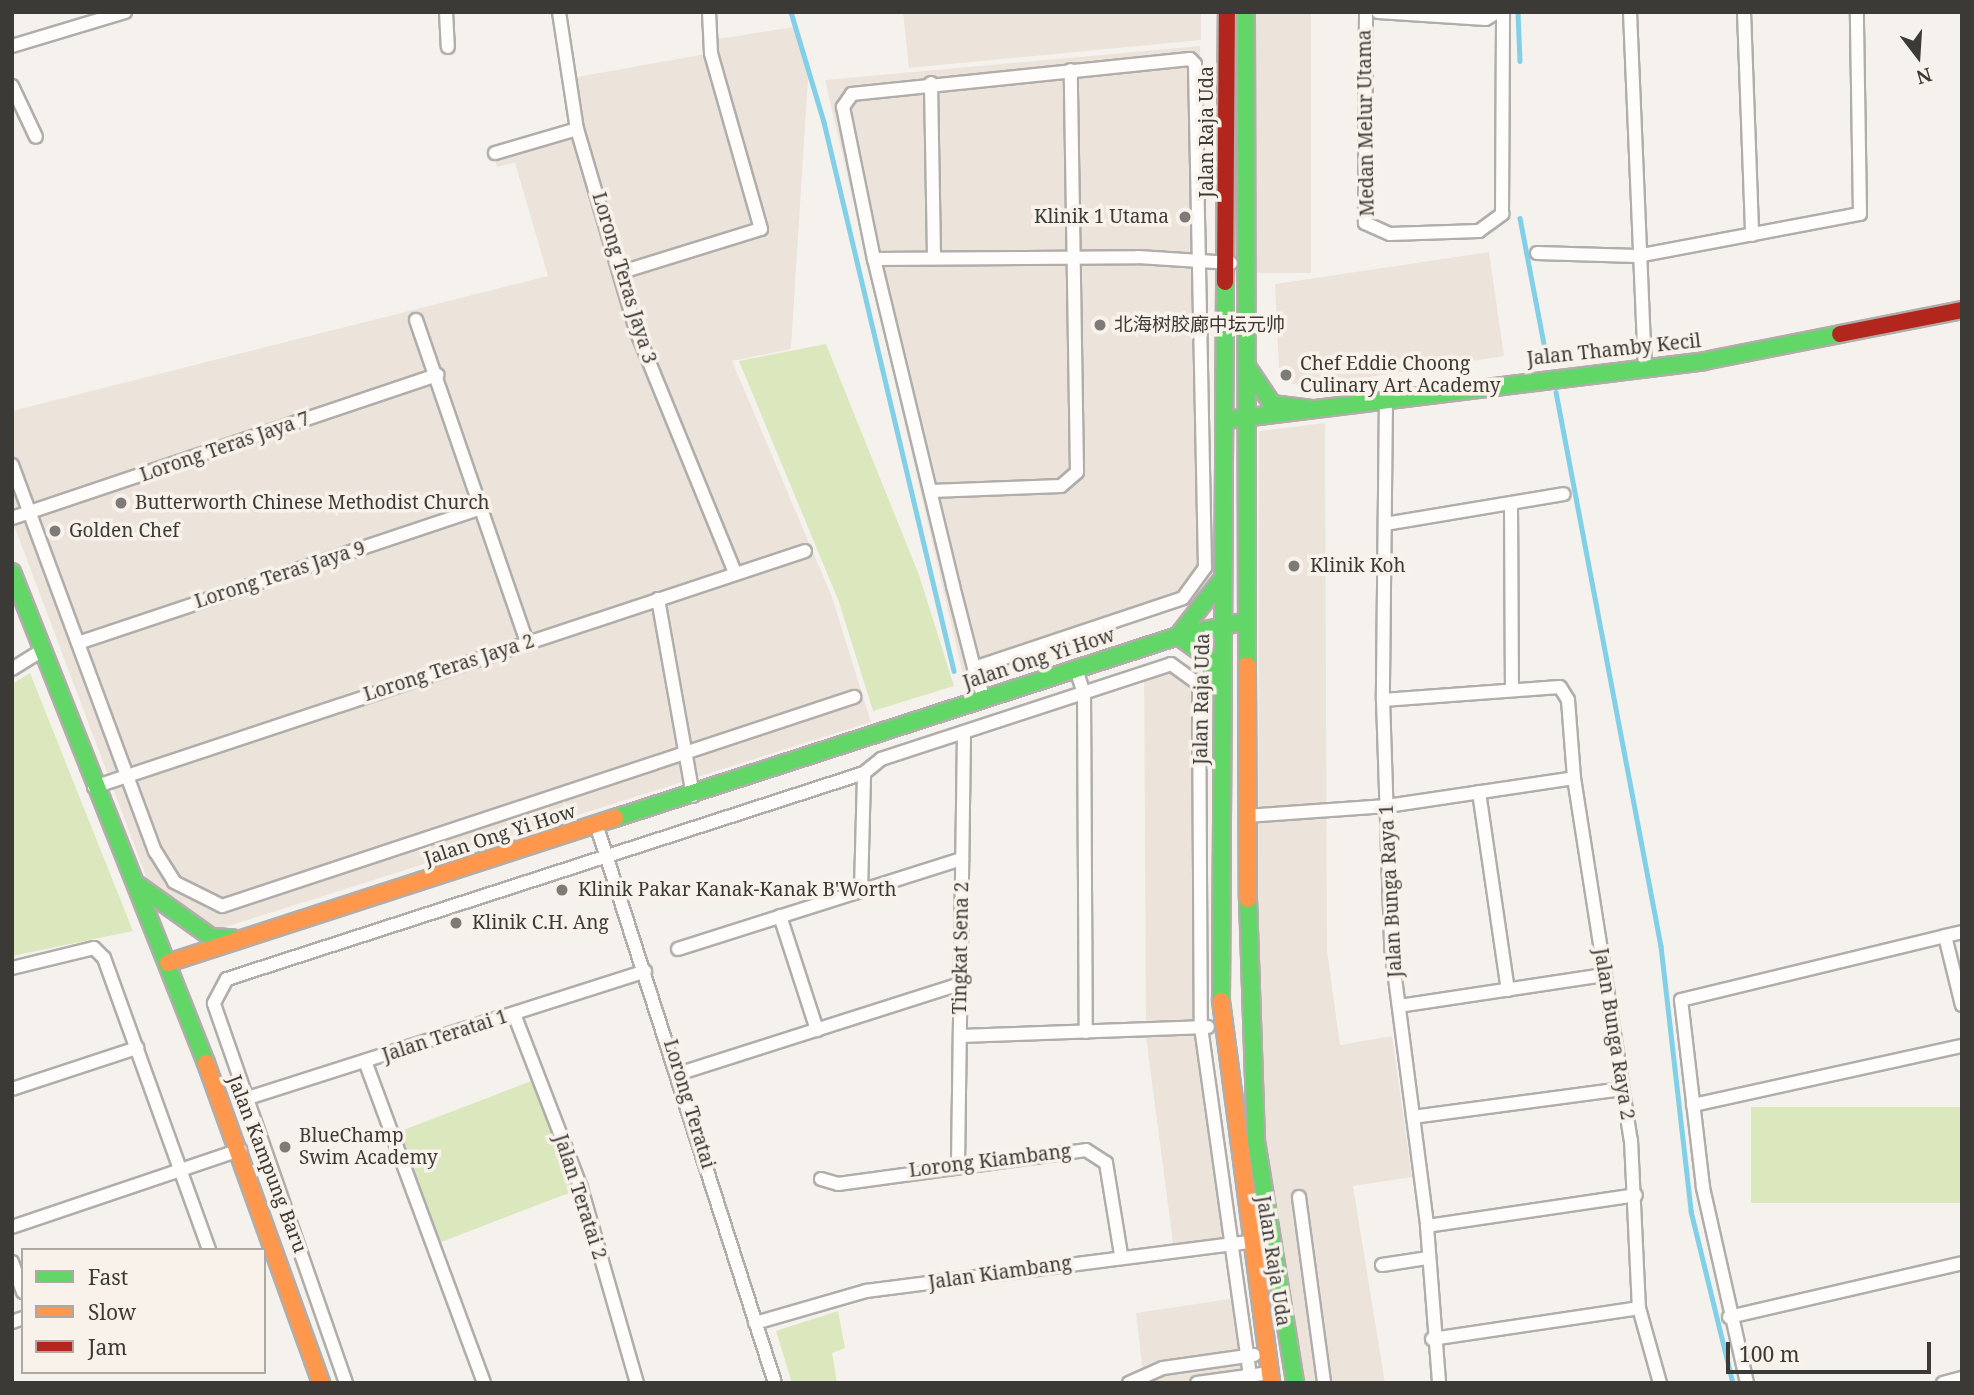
<!DOCTYPE html>
<meta charset="utf-8">
<style>
body{margin:0}
#map{position:relative;width:1974px;height:1395px;overflow:hidden;background:#f5f2ee;font-family:"Noto Serif","Noto Sans SC",serif}
div>[style]{position:absolute}
[style*='--x']{left:calc(var(--x)*1px);top:calc(var(--y)*1px);width:calc(var(--w)*1px);rotate:calc(var(--a)*1deg)}
.built>*{inset:0;background:#ece4db;transform-origin:0 0}
.green>*{inset:0;background:#dbe7bc;transform-origin:0 0}
.stream>*{height:4.5px;margin:-2.25px;padding:0 2.25px;transform-origin:2.25px;border-radius:2.25px;background:#81d0e8}
.roads{filter:drop-shadow(2px 0 #b0adaa) drop-shadow(-2px 0 #b0adaa) drop-shadow(0 2px #b0adaa) drop-shadow(0 -2px #b0adaa)}
.street>*{height:12px;margin:-6px;padding:0 6px;transform-origin:6px;border-radius:6px;background:#fefdfc}
.fast>*{height:16px;margin:-8px;padding:0 8px;transform-origin:8px;border-radius:8px;background:#63d668}
.slow>*{height:16px;margin:-8px;padding:0 8px;transform-origin:8px;border-radius:8px;background:#ff974d}
.jam>*{height:16px;margin:-8px;padding:0 8px;transform-origin:8px;border-radius:8px;background:#b3261e}
.dots>*{width:19px;height:19px;translate:-50% -50%;box-sizing:border-box;border:4px solid #f8f2eb;border-radius:50%}
span{translate:-50% -50%;white-space:nowrap;text-align:center;line-height:1.15;-webkit-text-stroke:7px #f8f2eb;paint-order:stroke}
.street-label{font-size:19px;color:#3c3a37}
.poi-label{font-size:19px;color:#3c3a37}
.right{translate:-100% -50%;text-align:right}
.left{translate:0 -50%;text-align:left}
.frame{position:absolute;inset:0;border:14px solid #3c3a37;pointer-events:none}
.legend{position:absolute;left:21px;top:1248px;width:245px;height:126px;box-sizing:border-box;background:#f8f2eb;border:2px solid #ada8a3;margin:0;padding:9px 12px;list-style:none;font-size:21px;color:#3c3a37}
.legend li{display:flex;align-items:center;gap:14px;height:35px}
.legend b{width:35px;border:2px solid #ada8a3}
.north{position:absolute;left:1883px;top:21px;width:70px;height:70px;-webkit-text-stroke:5px #f8f2eb;paint-order:stroke;rotate:163deg;font-size:19px;font-weight:700;line-height:28px;text-align:center;color:#3c3a37}
.north::after{content:'';display:block;margin:auto;width:24px;height:32px;background:#3c3a37;clip-path:polygon(50% 0,100% 100%,50% 72%,0 100%)}
.scale{position:absolute;left:1726px;top:1342px;width:205px;height:32px;box-sizing:border-box;border:4px solid #3c3a37;border-top:0;padding-left:9px;font-size:21px;line-height:24px;white-space:nowrap;color:#3c3a37;-webkit-text-stroke:5px #f8f2eb;paint-order:stroke}
</style>
<div id="map">
<div class="built">
<i style="clip-path:polygon(903px 12px,1201px 12px,1201px 40px,909px 68px)"></i>
<i style="left:1250px;top:12px;width:61px;height:261px"></i>
<i style="clip-path:polygon(795px 27px,808px 79px,791px 349px,732px 361px,832px 597px,871px 722px,213px 931px,152px 892px,12px 520px,12px 411px,548px 276px,515px 163px,497px 167px,493px 153px,577px 129px,566px 79px,711px 53px,711px 40px)"></i>
<i style="clip-path:polygon(1200px 46px,1210px 577px,1184px 603px,964px 679px,825px 80px)"></i>
<i style="clip-path:polygon(1489px 252px,1504px 356px,1306px 387px,1290px 383px,1279px 370px,1275px 284px)"></i>
<i style="clip-path:polygon(1325px 423px,1327px 950px,1340px 1045px,1392px 1036px,1412px 1177px,1353px 1186px,1385px 1383px,1295px 1383px,1258px 1137px,1259px 431px)"></i>
<i style="clip-path:polygon(1173px 659px,1201px 670px,1205px 1019px,1237px 1250px,1175px 1258px,1146px 1037px,1144px 668px)"></i>
<i style="clip-path:polygon(1243px 1297px,1257px 1383px,1144px 1383px,1136px 1313px)"></i>
</div>
<div class="green">
<i style="clip-path:polygon(826px 344px,919px 575px,954px 686px,873px 711px,839px 602px,739px 361px)"></i>
<i style="clip-path:polygon(30px 673px,133px 931px,12px 956px,12px 684px)"></i>
<i style="left:539px;top:1078px;width:118px;height:152px;rotate:69deg"></i>
<i style="left:1962px;top:1107px;width:96px;height:211px;rotate:90deg"></i>
<i style="clip-path:polygon(838px 1311px,845px 1348px,832px 1353px,837px 1383px,792px 1383px,776px 1331px)"></i>
</div>
<div class="stream">
<i style="--x:791;--y:12;--w:115;--a:73.3"></i>
<i style="--x:824;--y:122;--w:564;--a:76.68"></i>
<i style="--x:1518;--y:12;--w:49;--a:87.7"></i>
<i style="--x:1520;--y:218;--w:138;--a:79.2"></i>
<i style="--x:1556;--y:392;--w:564;--a:79.27"></i>
<i style="--x:1661;--y:946;--w:267;--a:83.5"></i>
<i style="--x:1691;--y:1211;--w:177;--a:76.3"></i>
</div>
<div class="roads">
<div class="street">
<i style="--x:446;--y:12;--w:35;--a:87"></i>
<i style="--x:559;--y:12;--w:118;--a:81.3"></i>
<i style="--x:577;--y:129;--w:209;--a:73.6"></i>
<i style="--x:636;--y:330;--w:262;--a:67.8"></i>
<i style="--x:1366;--y:12;--w:211;--a:90.3"></i>
<i style="--x:1365;--y:223;--w:27;--a:24"></i>
<i style="--x:1390;--y:234;--w:89;--a:-1.9"></i>
<i style="--x:1479;--y:231;--w:29;--a:-36"></i>
<i style="--x:1502;--y:214;--w:202;--a:-89.7"></i>
<i style="--x:1378;--y:12;--w:108;--a:3.7"></i>
<i style="--x:1486;--y:19;--w:13;--a:-32"></i>
<i style="--x:1630;--y:12;--w:355;--a:87.6"></i>
<i style="--x:1744;--y:12;--w:223;--a:87.9"></i>
<i style="--x:12;--y:46;--w:118;--a:-16.7"></i>
<i style="--x:931;--y:83;--w:174;--a:89"></i>
<i style="--x:12;--y:86;--w:56;--a:64.8"></i>
<i style="--x:495;--y:153;--w:85;--a:-16.3"></i>
<i style="--x:1537;--y:253;--w:100;--a:1.7"></i>
<i style="--x:1637;--y:256;--w:227;--a:-10.7"></i>
<i style="--x:1860;--y:214;--w:202;--a:-90.9"></i>
<i style="--x:874;--y:259;--w:264;--a:-0.4"></i>
<i style="--x:1138;--y:257;--w:93;--a:3.7"></i>
<i style="--x:622;--y:272;--w:145;--a:-17.2"></i>
<i style="--x:761;--y:229;--w:183;--a:-105.9"></i>
<i style="--x:711;--y:53;--w:41;--a:-92.8"></i>
<i style="--x:416;--y:320;--w:341;--a:71"></i>
<i style="--x:1386;--y:397;--w:303;--a:90.6"></i>
<i style="--x:1383;--y:700;--w:247;--a:88.1"></i>
<i style="--x:1391;--y:947;--w:281;--a:82.6"></i>
<i style="--x:1427;--y:1226;--w:157;--a:85.6"></i>
<i style="--x:12;--y:465;--w:412;--a:69.7"></i>
<i style="--x:155;--y:851;--w:36;--a:58"></i>
<i style="--x:174;--y:882;--w:54;--a:26.6"></i>
<i style="--x:222;--y:906;--w:666;--a:-18.3"></i>
<i style="--x:931;--y:491;--w:130;--a:-2.2"></i>
<i style="--x:1061;--y:486;--w:21;--a:-41"></i>
<i style="--x:1077;--y:472;--w:402;--a:-90.9"></i>
<i style="--x:1511;--y:504;--w:186;--a:89.7"></i>
<i style="--x:12;--y:518;--w:449;--a:-18.6"></i>
<i style="--x:1385;--y:524;--w:181;--a:-9.5"></i>
<i style="--x:658;--y:599;--w:200;--a:79.9"></i>
<i style="--x:78;--y:643;--w:426;--a:-18.5"></i>
<i style="--x:974;--y:668;--w:220;--a:-18.5"></i>
<i style="--x:1183;--y:598;--w:37;--a:-54"></i>
<i style="--x:1205;--y:568;--w:504;--a:-91.14"></i>
<i style="--x:1195;--y:64;--w:7;--a:-135"></i>
<i style="--x:1190;--y:59;--w:340;--a:174.1"></i>
<i style="--x:852;--y:94;--w:16;--a:125"></i>
<i style="--x:843;--y:107;--w:155;--a:78.5"></i>
<i style="--x:874;--y:259;--w:336;--a:76.4"></i>
<i style="--x:953;--y:586;--w:85;--a:75.6"></i>
<i style="--x:974;--y:668;--w:33;--a:72"></i>
<i style="--x:12;--y:669;--w:34;--a:-32"></i>
<i style="--x:1076;--y:669;--w:25;--a:72"></i>
<i style="--x:1084;--y:693;--w:339;--a:89.7"></i>
<i style="--x:1383;--y:700;--w:177;--a:-4.2"></i>
<i style="--x:1560;--y:687;--w:15;--a:58"></i>
<i style="--x:1568;--y:700;--w:78;--a:85.6"></i>
<i style="--x:1574;--y:778;--w:366;--a:81.1"></i>
<i style="--x:1631;--y:1140;--w:168;--a:87.3"></i>
<i style="--x:1639;--y:1308;--w:78;--a:74.4"></i>
<i style="--x:94;--y:787;--w:749;--a:-18.36"></i>
<i style="--x:1479;--y:792;--w:200;--a:81.7"></i>
<i style="--x:1246;--y:816;--w:141;--a:-4.1"></i>
<i style="--x:1387;--y:806;--w:189;--a:-8.5"></i>
<i style="--x:597;--y:827;--w:584;--a:72.25"></i>
<i style="--x:861;--y:890;--w:117;--a:-88.5"></i>
<i style="--x:780;--y:916;--w:120;--a:72"></i>
<i style="--x:1945;--y:936;--w:17;--a:-13"></i>
<i style="--x:678;--y:949;--w:298;--a:-17.6"></i>
<i style="--x:12;--y:968;--w:84;--a:-13.7"></i>
<i style="--x:94;--y:948;--w:14;--a:45"></i>
<i style="--x:104;--y:958;--w:310;--a:70.2"></i>
<i style="--x:1399;--y:1006;--w:208;--a:-8.6"></i>
<i style="--x:514;--y:1014;--w:186;--a:68.9"></i>
<i style="--x:581;--y:1188;--w:203;--a:74"></i>
<i style="--x:960;--y:1036;--w:248;--a:-2.1"></i>
<i style="--x:365;--y:1061;--w:343;--a:69.7"></i>
<i style="--x:681;--y:1073;--w:293;--a:-17.7"></i>
<i style="--x:12;--y:1089;--w:132;--a:-18.2"></i>
<i style="--x:245;--y:1099;--w:420;--a:-17.7"></i>
<i style="--x:1693;--y:1105;--w:275;--a:-12.4"></i>
<i style="--x:1413;--y:1117;--w:211;--a:-7.6"></i>
<i style="--x:958;--y:1164;--w:432;--a:-89.2"></i>
<i style="--x:821;--y:1179;--w:18;--a:16"></i>
<i style="--x:838;--y:1184;--w:250;--a:-7.8"></i>
<i style="--x:1086;--y:1150;--w:24;--a:33"></i>
<i style="--x:1106;--y:1163;--w:93;--a:80.7"></i>
<i style="--x:1299;--y:1197;--w:188;--a:82.3"></i>
<i style="--x:1427;--y:1226;--w:211;--a:-8.4"></i>
<i style="--x:12;--y:1227;--w:241;--a:-18.7"></i>
<i style="--x:12;--y:1262;--w:32;--a:70"></i>
<i style="--x:1382;--y:1265;--w:47;--a:-8.7"></i>
<i style="--x:1729;--y:1317;--w:239;--a:-13"></i>
<i style="--x:12;--y:1322;--w:12;--a:-20"></i>
<i style="--x:755;--y:1323;--w:116;--a:-16.1"></i>
<i style="--x:866;--y:1291;--w:386;--a:-7.3"></i>
<i style="--x:1432;--y:1339;--w:209;--a:-8.5"></i>
<i style="--x:346;--y:1383;--w:402;--a:-109.2"></i>
<i style="--x:214;--y:1003;--w:27;--a:-62"></i>
<i style="--x:227;--y:979;--w:669;--a:-17.92"></i>
<i style="--x:864;--y:773;--w:22;--a:-39"></i>
<i style="--x:881;--y:759;--w:305;--a:-18.1"></i>
<i style="--x:1171;--y:664;--w:34;--a:36"></i>
<i style="--x:1199;--y:684;--w:343;--a:89.7"></i>
<i style="--x:1201;--y:1027;--w:352;--a:82"></i>
<i style="--x:1129;--y:1383;--w:37;--a:-24"></i>
<i style="--x:1163;--y:1368;--w:92;--a:-8.1"></i>
<i style="--x:1197;--y:1383;--w:73;--a:-7.9"></i>
<i style="--x:1747;--y:1383;--w:201;--a:-102.7"></i>
<i style="--x:1703;--y:1187;--w:188;--a:-96.7"></i>
<i style="--x:1681;--y:1000;--w:272;--a:-13.6"></i>
<i style="--x:1945;--y:936;--w:71;--a:76.2"></i>
<i style="--x:1943;--y:1383;--w:20;--a:-15"></i>
</div>
<div class="fast">
<i style="--x:1246;--y:12;--w:653;--a:89.91"></i>
<i style="--x:1248;--y:368;--w:43;--a:56.3"></i>
<i style="--x:1272;--y:404;--w:38;--a:7"></i>
<i style="--x:1226;--y:420;--w:482;--a:-7"></i>
<i style="--x:1704;--y:361;--w:139;--a:-11.2"></i>
<i style="--x:12;--y:572;--w:528;--a:68.44"></i>
<i style="--x:1221;--y:683;--w:30;--a:-118"></i>
<i style="--x:1207;--y:657;--w:36;--a:-144"></i>
<i style="--x:1178;--y:636;--w:73;--a:-52.2"></i>
<i style="--x:615;--y:818;--w:592;--a:-17.91"></i>
<i style="--x:1178;--y:636;--w:70;--a:-12.4"></i>
<i style="--x:138;--y:885;--w:90;--a:35.5"></i>
<i style="--x:211;--y:937;--w:22;--a:3"></i>
<i style="--x:1248;--y:899;--w:242;--a:88.1"></i>
<i style="--x:1256;--y:1141;--w:245;--a:80.8"></i>
<i style="--x:1221;--y:1001;--w:719;--a:-89.68"></i>
</div>
<div class="slow">
<i style="--x:1247;--y:665;--w:234;--a:89.8"></i>
<i style="--x:168;--y:963;--w:470;--a:-18"></i>
<i style="--x:1221;--y:1001;--w:385;--a:82.5"></i>
<i style="--x:206;--y:1063;--w:340;--a:70.2"></i>
</div>
<div class="jam">
<i style="--x:1225;--y:282;--w:270;--a:-89.6"></i>
<i style="--x:1840;--y:334;--w:124;--a:-11.1"></i>
</div>
</div>
<div class="dots">
<i style="left:1185px;top:217px;background:#7d7a77"></i>
<i style="left:1100px;top:325px;background:#7d7a77"></i>
<i style="left:1286px;top:375px;background:#7d7a77"></i>
<i style="left:121px;top:503px;background:#7d7a77"></i>
<i style="left:55px;top:531px;background:#7d7a77"></i>
<i style="left:1294px;top:566px;background:#7d7a77"></i>
<i style="left:562px;top:890px;background:#7d7a77"></i>
<i style="left:456px;top:923px;background:#7d7a77"></i>
<i style="left:285px;top:1147px;background:#7d7a77"></i>
</div>
<div class="street-label">
<span style="left:1366px;top:123px;rotate:-91deg">Medan Melur Utama</span>
<span style="left:1207px;top:132px;rotate:-90deg">Jalan Raja Uda</span>
<span style="left:624px;top:278px;rotate:73deg">Lorong Teras Jaya 3</span>
<span style="left:1614px;top:350px;rotate:-6deg">Jalan Thamby Kecil</span>
<span style="left:225px;top:447px;rotate:-19deg">Lorong Teras Jaya 7</span>
<span style="left:280px;top:575px;rotate:-18deg">Lorong Teras Jaya 9</span>
<span style="left:1039px;top:659px;rotate:-18deg">Jalan Ong Yi How</span>
<span style="left:449px;top:668px;rotate:-18deg">Lorong Teras Jaya 2</span>
<span style="left:1202px;top:699px;rotate:-89deg">Jalan Raja Uda</span>
<span style="left:500px;top:835px;rotate:-18deg">Jalan Ong Yi How</span>
<span style="left:1391px;top:891px;rotate:-93deg">Jalan Bunga Raya 1</span>
<span style="left:961px;top:948px;rotate:-89deg">Tingkat Sena 2</span>
<span style="left:1614px;top:1034px;rotate:81deg">Jalan Bunga Raya 2</span>
<span style="left:445px;top:1036px;rotate:-18deg">Jalan Teratai 1</span>
<span style="left:689px;top:1104px;rotate:73deg">Lorong Teratai</span>
<span style="left:990px;top:1161px;rotate:-7deg">Lorong Kiambang</span>
<span style="left:267px;top:1164px;rotate:69deg">Jalan Kampung Baru</span>
<span style="left:580px;top:1197px;rotate:72deg">Jalan Teratai 2</span>
<span style="left:1273px;top:1261px;rotate:81deg">Jalan Raja Uda</span>
<span style="left:1000px;top:1273px;rotate:-8deg">Jalan Kiambang</span>
</div>
<div class="poi-label">
<span class="right" style="left:1169px;top:217px">Klinik 1 Utama</span>
<span class="left" style="left:1114px;top:325px">北海树胶廊中坛元帅</span>
<span class="left" style="left:1300px;top:375px">Chef Eddie Choong<br>Culinary Art Academy</span>
<span class="left" style="left:135px;top:503px">Butterworth Chinese Methodist Church</span>
<span class="left" style="left:69px;top:531px">Golden Chef</span>
<span class="left" style="left:1310px;top:566px">Klinik Koh</span>
<span class="left" style="left:578px;top:890px">Klinik Pakar Kanak-Kanak B'Worth</span>
<span class="left" style="left:472px;top:923px">Klinik C.H. Ang</span>
<span class="left" style="left:299px;top:1147px">BlueChamp<br>Swim Academy</span>
</div>
<div class="frame"></div>
<ul class="legend">
<li><b style="height:9px;background:#63d668"></b>Fast</li>
<li><b style="height:9px;background:#ff974d"></b>Slow</li>
<li><b style="height:9px;background:#b3261e"></b>Jam</li>
</ul>
<div class="north">N</div>
<div class="scale">100 m</div>
</div>
